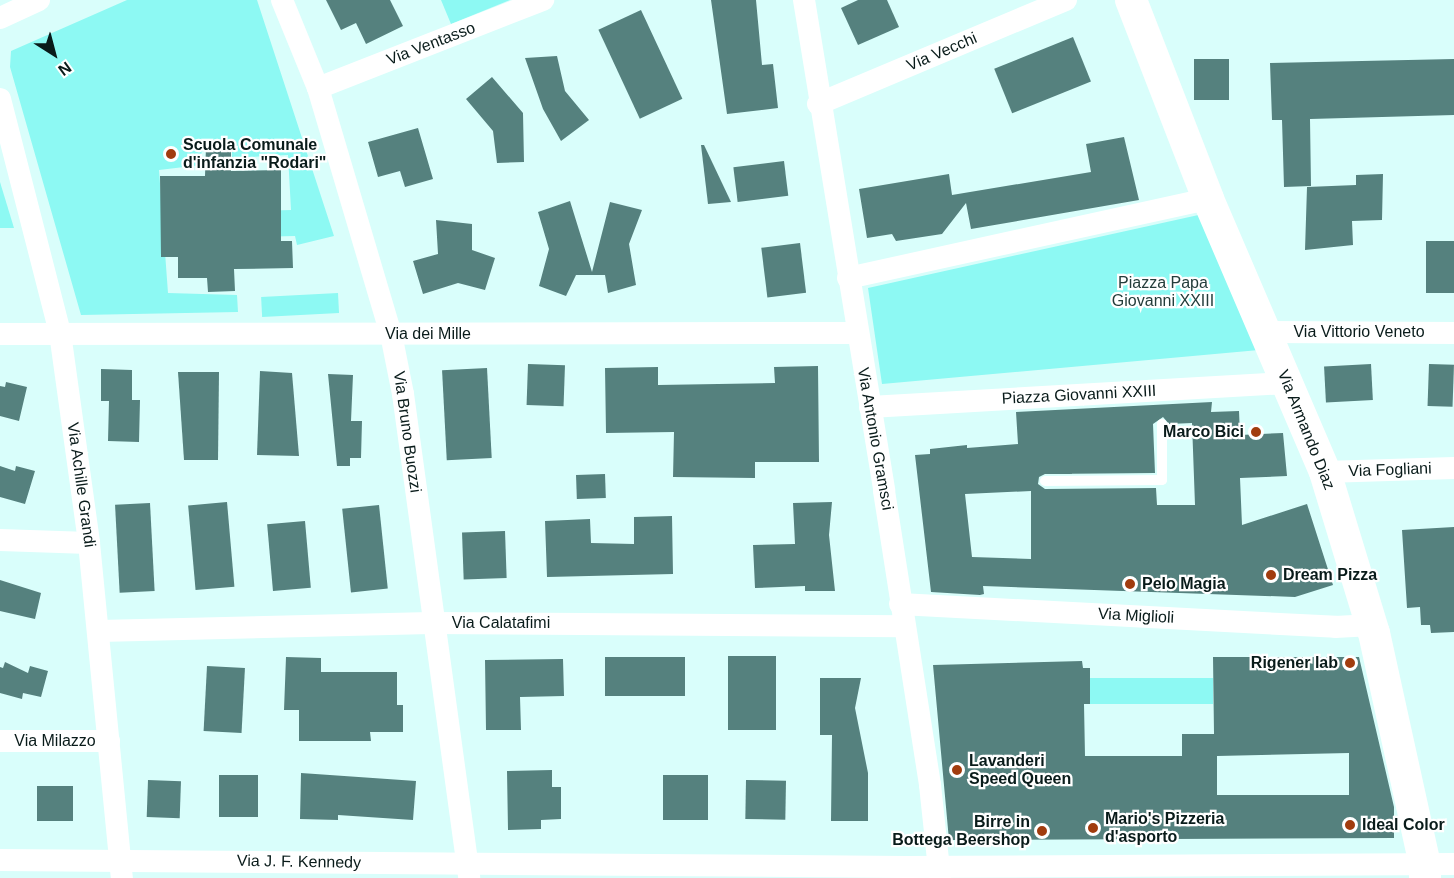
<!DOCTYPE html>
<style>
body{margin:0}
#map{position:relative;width:1454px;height:878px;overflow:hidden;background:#d9fefb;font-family:Helvetica,sans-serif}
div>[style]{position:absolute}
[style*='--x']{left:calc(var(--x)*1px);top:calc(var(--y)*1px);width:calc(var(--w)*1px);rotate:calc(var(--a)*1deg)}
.green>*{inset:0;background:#8df9f3;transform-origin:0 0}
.building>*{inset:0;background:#55817e;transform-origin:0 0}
.lane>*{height:10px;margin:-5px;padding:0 5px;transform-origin:5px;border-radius:5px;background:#fff}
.street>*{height:22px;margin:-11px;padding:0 11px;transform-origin:11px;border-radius:11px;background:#fff}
.secondary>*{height:32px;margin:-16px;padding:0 16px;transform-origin:16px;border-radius:16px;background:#fff}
.dots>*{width:16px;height:16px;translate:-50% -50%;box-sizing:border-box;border:3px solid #fff;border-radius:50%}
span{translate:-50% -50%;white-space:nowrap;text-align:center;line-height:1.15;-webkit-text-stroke:4.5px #fff;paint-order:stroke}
.street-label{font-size:16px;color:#091b1a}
.poi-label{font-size:16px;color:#091b1a;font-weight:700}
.left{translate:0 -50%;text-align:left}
.right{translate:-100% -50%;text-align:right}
.park-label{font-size:16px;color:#243d3b}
.north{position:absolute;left:24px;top:24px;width:60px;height:60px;-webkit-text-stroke:4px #fff;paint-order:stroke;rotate:144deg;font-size:16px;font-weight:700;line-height:24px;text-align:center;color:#091b1a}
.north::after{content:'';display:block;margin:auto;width:21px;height:27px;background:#091b1a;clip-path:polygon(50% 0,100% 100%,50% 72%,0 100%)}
</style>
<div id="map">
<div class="green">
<i style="clip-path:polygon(127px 0,257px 0,334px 236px,297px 245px,295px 236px,253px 237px,254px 211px,291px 210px,288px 155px,232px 158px,232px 144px,202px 145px,201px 165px,159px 170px,168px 293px,237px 295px,238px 312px,81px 315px,10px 67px,11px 51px)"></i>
<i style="clip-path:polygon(441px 0,510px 0,451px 24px)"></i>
<i style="clip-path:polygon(0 182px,14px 228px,0 228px)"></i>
<i style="clip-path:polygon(1203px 214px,1259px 350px,882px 384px,868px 288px)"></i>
<i style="left:338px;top:293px;width:20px;height:77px;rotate:87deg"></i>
<i style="left:1213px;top:678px;width:26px;height:123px;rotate:90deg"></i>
</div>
<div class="building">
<i style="clip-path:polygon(326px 0,390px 0,403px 26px,366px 44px,356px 23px,341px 30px)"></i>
<i style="clip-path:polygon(711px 0,756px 0,762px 65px,773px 64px,778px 108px,727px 114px)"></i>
<i style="clip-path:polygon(858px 0,887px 0,899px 27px,858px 45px,841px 8px)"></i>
<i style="left:641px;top:10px;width:98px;height:47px;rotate:65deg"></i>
<i style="left:1073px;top:37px;width:48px;height:85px;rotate:68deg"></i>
<i style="clip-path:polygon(557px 56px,565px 91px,589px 120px,561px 141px,543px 109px,525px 58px)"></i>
<i style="left:1194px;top:59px;width:35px;height:41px"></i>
<i style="clip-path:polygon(1454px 59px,1454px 115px,1310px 119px,1311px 186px,1284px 187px,1282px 120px,1272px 120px,1270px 63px)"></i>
<i style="clip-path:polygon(492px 77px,523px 113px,524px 162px,497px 163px,493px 131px,466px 99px)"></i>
<i style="clip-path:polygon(418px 128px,433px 179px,405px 187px,400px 171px,378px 177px,368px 142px)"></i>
<i style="clip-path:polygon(1124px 137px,1139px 200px,971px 229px,966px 203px,942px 234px,896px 241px,892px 234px,867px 238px,859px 189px,949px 174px,952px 195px,1091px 172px,1086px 144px)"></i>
<i style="clip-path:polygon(701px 145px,704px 145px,731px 202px,708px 204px)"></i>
<i style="clip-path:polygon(206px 147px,231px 147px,231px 171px,281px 170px,281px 241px,292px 241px,293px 268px,234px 269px,235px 291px,208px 292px,207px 278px,178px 278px,178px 257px,161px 257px,160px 176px,205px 176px)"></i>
<i style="left:784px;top:161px;width:35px;height:51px;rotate:83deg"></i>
<i style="clip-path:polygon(1383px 174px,1382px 220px,1352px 221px,1353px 245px,1305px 250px,1307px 187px,1356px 185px,1356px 175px)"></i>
<i style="clip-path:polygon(570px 201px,592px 272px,610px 202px,642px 210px,629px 244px,636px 285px,608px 293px,605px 275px,576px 275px,566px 296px,539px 286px,549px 249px,538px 212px)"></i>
<i style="clip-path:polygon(436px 220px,472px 224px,472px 250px,495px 258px,485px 290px,458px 283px,423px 294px,413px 261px,438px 254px)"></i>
<i style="left:1426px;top:241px;width:28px;height:52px"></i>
<i style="left:800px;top:243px;width:50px;height:39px;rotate:83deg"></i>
<i style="left:528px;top:364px;width:37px;height:41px;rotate:2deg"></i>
<i style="left:1371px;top:364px;width:36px;height:47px;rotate:87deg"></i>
<i style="left:1429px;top:364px;width:25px;height:42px;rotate:2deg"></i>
<i style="clip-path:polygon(818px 366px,819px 462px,755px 462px,755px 478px,673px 477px,674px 432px,606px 433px,605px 368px,658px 367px,658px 385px,775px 383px,774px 367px)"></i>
<i style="left:487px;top:368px;width:90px;height:45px;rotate:87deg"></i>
<i style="clip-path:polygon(101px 369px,132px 370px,132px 400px,140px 400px,139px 442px,108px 441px,109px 401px,101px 401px)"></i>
<i style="clip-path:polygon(260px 371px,292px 373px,299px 456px,257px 455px)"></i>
<i style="clip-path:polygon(178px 372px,219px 372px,218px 460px,184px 460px)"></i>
<i style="clip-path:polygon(328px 374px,353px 375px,351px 421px,362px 421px,361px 458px,350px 458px,350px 466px,337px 466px)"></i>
<i style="clip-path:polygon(6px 382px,27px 387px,19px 421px,0 416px,0 386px,5px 387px)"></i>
<i style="clip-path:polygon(evenodd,1212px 402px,1211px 412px,1239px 411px,1240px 435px,1283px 433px,1287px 476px,1240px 478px,1242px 525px,1307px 504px,1333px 585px,1295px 597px,983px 586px,984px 594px,980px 595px,931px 592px,915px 455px,930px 454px,930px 449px,967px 445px,967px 448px,1018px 444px,1016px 412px,1212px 402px,1163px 417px,1169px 424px,1192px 423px,1195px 505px,1157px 505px,1156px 488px,1045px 489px,1038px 484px,1039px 477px,1045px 474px,1155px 473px,1153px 424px,1163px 417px,1212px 402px,1031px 491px,1031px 559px,972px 557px,965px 494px,1031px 491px)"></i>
<i style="clip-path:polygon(0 466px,15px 471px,16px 466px,35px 471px,25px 504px,0 497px)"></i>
<i style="left:605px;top:474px;width:24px;height:29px;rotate:88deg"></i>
<i style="left:227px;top:502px;width:85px;height:39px;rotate:85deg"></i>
<i style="clip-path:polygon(832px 502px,829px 535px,835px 591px,805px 591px,805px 586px,755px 588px,753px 545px,795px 544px,793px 503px)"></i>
<i style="left:150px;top:503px;width:88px;height:35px;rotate:87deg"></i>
<i style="left:379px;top:505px;width:84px;height:37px;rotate:84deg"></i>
<i style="clip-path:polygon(672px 516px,673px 574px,547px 577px,545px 521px,590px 519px,591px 543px,634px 544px,634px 517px)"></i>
<i style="left:305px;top:521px;width:67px;height:38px;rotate:85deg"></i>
<i style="clip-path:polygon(1454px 527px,1454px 632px,1431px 633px,1430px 625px,1421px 625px,1420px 607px,1407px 608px,1402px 530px)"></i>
<i style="left:505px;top:531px;width:47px;height:43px;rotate:88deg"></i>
<i style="clip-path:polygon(0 580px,41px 593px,35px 619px,0 611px)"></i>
<i style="left:728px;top:656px;width:48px;height:74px"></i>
<i style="clip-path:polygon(286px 657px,321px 658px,321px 672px,397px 672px,397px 705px,403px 705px,403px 732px,370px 732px,371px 741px,299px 741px,299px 710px,284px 710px)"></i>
<i style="left:685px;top:657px;width:39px;height:80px;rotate:90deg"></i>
<i style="clip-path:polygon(evenodd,1213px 657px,1359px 657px,1394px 807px,1394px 838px,949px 840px,933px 665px,1082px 661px,1083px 668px,1090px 668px,1090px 704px,1084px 704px,1085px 756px,1182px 756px,1182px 734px,1214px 734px,1213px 657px,1349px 753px,1349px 795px,1217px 795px,1217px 756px,1349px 753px)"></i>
<i style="clip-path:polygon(563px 659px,564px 696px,520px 697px,521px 730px,486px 730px,485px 660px)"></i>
<i style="clip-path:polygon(5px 662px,28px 673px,30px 666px,48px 671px,41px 697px,23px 693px,22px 699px,0 693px,0 667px,3px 668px)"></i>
<i style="left:207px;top:666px;width:38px;height:65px;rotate:3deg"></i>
<i style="clip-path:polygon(820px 678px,861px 678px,855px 708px,868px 773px,868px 821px,831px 821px,832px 735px,820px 735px)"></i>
<i style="clip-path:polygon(552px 770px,552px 787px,561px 787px,561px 819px,541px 820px,541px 829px,508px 830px,507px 771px)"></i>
<i style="clip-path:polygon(301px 773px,416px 781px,413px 820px,338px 815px,338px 820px,300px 819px)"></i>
<i style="left:219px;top:775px;width:39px;height:42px"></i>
<i style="left:663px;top:775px;width:45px;height:45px"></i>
<i style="left:148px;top:780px;width:33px;height:37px;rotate:2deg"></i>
<i style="left:746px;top:780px;width:40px;height:39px;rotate:1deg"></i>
<i style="left:37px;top:786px;width:36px;height:35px"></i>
</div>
<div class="lane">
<i style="--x:1045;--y:481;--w:117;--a:-0.5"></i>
<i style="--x:1162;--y:480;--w:56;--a:-90"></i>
</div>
<div class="street">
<i style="--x:282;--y:0;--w:95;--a:67.8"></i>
<i style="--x:318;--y:88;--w:257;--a:73.5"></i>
<i style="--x:391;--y:334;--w:61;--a:78.7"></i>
<i style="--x:403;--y:394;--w:488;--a:82.2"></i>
<i style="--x:804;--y:0;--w:497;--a:80.7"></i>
<i style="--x:884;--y:491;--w:298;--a:81.1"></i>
<i style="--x:930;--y:785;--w:94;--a:83.9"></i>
<i style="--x:0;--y:18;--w:43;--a:-24.8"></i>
<i style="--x:318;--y:88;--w:242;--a:-21.4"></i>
<i style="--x:0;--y:99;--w:242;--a:75.6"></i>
<i style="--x:60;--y:333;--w:212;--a:82.1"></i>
<i style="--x:89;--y:543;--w:337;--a:84.4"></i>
<i style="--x:818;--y:104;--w:269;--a:-22.8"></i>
<i style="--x:848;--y:278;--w:369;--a:-12.4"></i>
<i style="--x:1264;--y:332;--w:190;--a:0.3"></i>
<i style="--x:0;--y:334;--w:857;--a:-0.07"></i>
<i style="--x:870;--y:407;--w:418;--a:-3.3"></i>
<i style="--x:1325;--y:472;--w:129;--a:-1.8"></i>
<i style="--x:0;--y:540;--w:89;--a:1.9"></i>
<i style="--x:900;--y:604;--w:436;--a:3"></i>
<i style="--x:1335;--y:627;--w:37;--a:-3"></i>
<i style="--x:99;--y:631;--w:332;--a:-1.4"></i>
<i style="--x:431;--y:623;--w:472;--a:0.4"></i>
<i style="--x:0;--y:741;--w:109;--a:0"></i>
<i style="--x:0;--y:860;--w:906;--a:0.44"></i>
<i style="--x:906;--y:867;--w:548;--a:-0.31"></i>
</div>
<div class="secondary">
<i style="--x:1131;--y:0;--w:213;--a:68.8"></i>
<i style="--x:1208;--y:199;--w:297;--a:66.8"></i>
<i style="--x:1325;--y:472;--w:168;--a:73.1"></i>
<i style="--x:1374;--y:633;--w:237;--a:77.6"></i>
<i style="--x:1425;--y:864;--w:14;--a:90"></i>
</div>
<div class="dots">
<i style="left:171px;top:154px;background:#a13c0e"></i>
<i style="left:1256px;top:432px;background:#a13c0e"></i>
<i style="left:1271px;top:575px;background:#a13c0e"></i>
<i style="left:1130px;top:584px;background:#a13c0e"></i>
<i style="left:1350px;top:663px;background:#a13c0e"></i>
<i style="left:957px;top:770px;background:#a13c0e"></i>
<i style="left:1350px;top:825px;background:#a13c0e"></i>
<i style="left:1093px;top:828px;background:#a13c0e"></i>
<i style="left:1042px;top:831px;background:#a13c0e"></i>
</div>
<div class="street-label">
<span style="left:431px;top:44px;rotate:-21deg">Via Ventasso</span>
<span style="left:942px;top:52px;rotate:-23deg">Via Vecchi</span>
<span style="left:1359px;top:332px">Via Vittorio Veneto</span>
<span style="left:428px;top:334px">Via dei Mille</span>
<span style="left:1079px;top:395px;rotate:-3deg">Piazza Giovanni XXIII</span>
<span style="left:1306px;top:430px;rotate:68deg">Via Armando Diaz</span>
<span style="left:407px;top:432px;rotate:82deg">Via Bruno Buozzi</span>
<span style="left:875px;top:439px;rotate:80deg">Via Antonio Gramsci</span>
<span style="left:1390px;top:470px;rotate:-2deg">Via Fogliani</span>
<span style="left:81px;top:485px;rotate:82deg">Via Achille Grandi</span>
<span style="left:1136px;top:616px;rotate:3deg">Via Miglioli</span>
<span style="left:501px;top:623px">Via Calatafimi</span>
<span style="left:55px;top:741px">Via Milazzo</span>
<span style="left:299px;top:862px;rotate:1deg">Via J. F. Kennedy</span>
</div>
<div class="poi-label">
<span class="left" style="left:183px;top:154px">Scuola Comunale<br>d'infanzia "Rodari"</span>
<span class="right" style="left:1244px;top:432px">Marco Bici</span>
<span class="left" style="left:1283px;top:575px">Dream Pizza</span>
<span class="left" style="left:1142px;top:584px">Pelo Magia</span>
<span class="right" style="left:1338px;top:663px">Rigener lab</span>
<span class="left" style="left:969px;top:770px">Lavanderi<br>Speed Queen</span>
<span class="left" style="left:1105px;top:828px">Mario's Pizzeria<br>d'asporto</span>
<span class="right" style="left:1030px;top:831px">Birre in<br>Bottega Beershop</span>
<span class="left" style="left:1362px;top:825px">Ideal Color</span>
</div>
<div class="park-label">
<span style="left:1163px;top:292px">Piazza Papa<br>Giovanni XXIII</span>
</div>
<div class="north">N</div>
</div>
